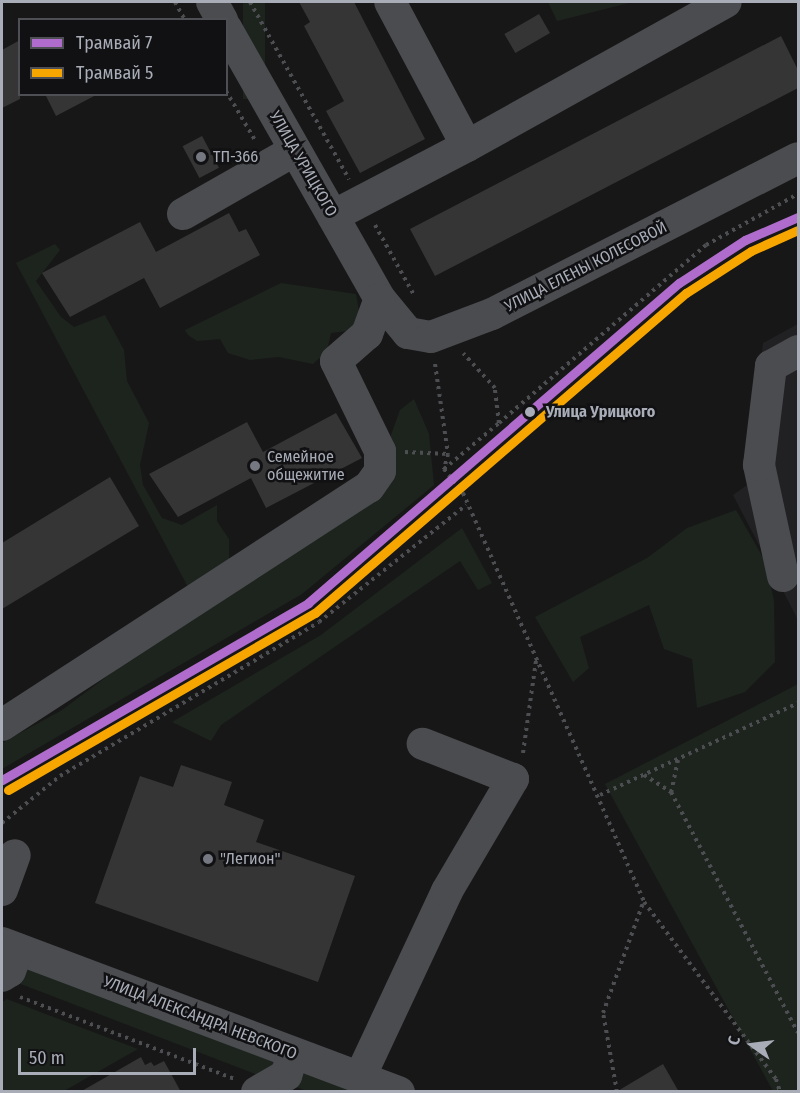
<!DOCTYPE html>
<meta charset="utf-8">
<style>
body{margin:0}
#map{position:relative;width:800px;height:1093px;overflow:hidden;background:#171717;font-family:"Fira Sans Condensed",sans-serif}
div>[style]{position:absolute}
[style*='--x']{left:calc(var(--x)*1px);top:calc(var(--y)*1px);width:calc(var(--w)*1px);rotate:calc(var(--a)*1deg)}
.built>*{inset:0;background:#212123}
.green>*{inset:0;background:#1d241e;transform-origin:0 0}
.building>*{inset:0;background:#353536;transform-origin:0 0}
.path>*{height:4px;margin-top:-2px;transform-origin:0;background:repeating-linear-gradient(90deg,#4d4e52 0 3px,transparent 0 7.5px)}
.minor>*{height:32px;margin:-16px;padding:0 16px;transform-origin:16px;border-radius:16px;background:#4b4c50}
.tram-1>*{height:9px;margin:-4.5px;padding:0 4.5px;transform-origin:4.5px;border-radius:4.5px;background:#b06ccc}
.tram-2>*{height:9px;margin:-4.5px;padding:0 4.5px;transform-origin:4.5px;border-radius:4.5px;background:#f7a600}
.dots>*{width:16px;height:16px;translate:-50% -50%;box-sizing:border-box;border:3px solid #111113;border-radius:50%}
span{translate:-50% -50%;white-space:nowrap;text-align:center;line-height:1.15;-webkit-text-stroke:5px #111113;paint-order:stroke}
.poi-label{font-size:16px;color:#a8adb8}
.left{translate:0 -50%;text-align:left}
.street-label{font-size:16px;color:#a8adb8}
.stop-label{font-size:16px;color:#a8adb8;font-weight:700}
.frame{position:absolute;inset:0;border:3px solid #a8adb8;pointer-events:none}
.legend{position:absolute;left:18px;top:18px;width:210px;height:78px;box-sizing:border-box;background:#111113;border:2px solid #4d4f55;margin:0;padding:8px 10px;list-style:none;font-size:18px;color:#a8adb8}
.legend li{display:flex;align-items:center;gap:12px;height:30px}
.legend b{width:30px;border:2px solid #4d4f55}
.north{position:absolute;left:722px;top:1015px;width:60px;height:60px;-webkit-text-stroke:4px #111113;paint-order:stroke;rotate:284deg;font-size:16px;font-weight:700;line-height:24px;text-align:center;color:#a8adb8}
.north::after{content:'';display:block;margin:auto;width:21px;height:27px;background:#a8adb8;clip-path:polygon(50% 0,100% 100%,50% 72%,0 100%)}
.scale{position:absolute;left:18px;top:1048px;width:178px;height:27px;box-sizing:border-box;border:3px solid #a8adb8;border-top:0;padding-left:8px;font-size:18px;line-height:21px;white-space:nowrap;color:#a8adb8;-webkit-text-stroke:4px #111113;paint-order:stroke}
</style>
<div id="map">
<div class="built">
<i style="clip-path:polygon(798px 324px,798px 620px,733px 495px,754px 480px,751px 452px,763px 343px)"></i>
</div>
<div class="green">
<i style="left:243px;top:2px;width:22px;height:97px"></i>
<i style="clip-path:polygon(548px 2px,633px 2px,557px 21px)"></i>
<i style="clip-path:polygon(55px 244px,60px 250px,36px 281px,61px 317px,74px 327px,105px 315px,124px 350px,127px 381px,149px 423px,140px 465px,143px 485px,162px 518px,182px 525px,217px 505px,217px 521px,229px 539px,229px 559px,189px 589px,16px 263px,2px 252px,16px 263px)"></i>
<i style="clip-path:polygon(281px 283px,356px 294px,362px 329px,331px 333px,327px 351px,313px 364px,279px 357px,250px 360px,228px 353px,220px 339px,197px 341px,188px 335px,185px 330px)"></i>
<i style="clip-path:polygon(414px 399px,429px 434px,434px 485px,302px 594px,2px 769px,2px 743px,62px 710px,391px 464px,391px 435px,400px 410px)"></i>
<i style="clip-path:polygon(736px 510px,766px 563px,774px 601px,775px 662px,745px 692px,697px 708px,692px 659px,664px 649px,649px 605px,580px 637px,589px 668px,573px 682px,535px 617px,647px 558px,687px 528px)"></i>
<i style="clip-path:polygon(462px 528px,492px 583px,478px 590px,460px 561px,221px 725px,211px 741px,172px 722px,321px 635px)"></i>
<i style="clip-path:polygon(798px 684px,798px 1091px,773px 1091px,605px 784px)"></i>
<i style="left:24px;top:966px;width:271px;height:18px;rotate:21deg"></i>
<i style="clip-path:polygon(7px 999px,35px 1010px,138px 1049px,64px 1091px,2px 1091px,2px 1002px)"></i>
<i style="clip-path:polygon(295px 1064px,368px 1091px,307px 1091px,284px 1083px)"></i>
</div>
<div class="building">
<i style="clip-path:polygon(299px 2px,354px 2px,425px 139px,360px 173px,326px 111px,344px 101px,304px 26px,310px 22px)"></i>
<i style="left:539px;top:14px;width:22px;height:40px;rotate:60deg"></i>
<i style="clip-path:polygon(781px 36px,798px 70px,798px 88px,435px 276px,410px 229px)"></i>
<i style="clip-path:polygon(20px 40px,20px 99px,2px 108px,2px 50px)"></i>
<i style="clip-path:polygon(45px 94px,98px 94px,56px 116px)"></i>
<i style="left:202px;top:136px;width:36px;height:22px;rotate:62deg"></i>
<i style="clip-path:polygon(229px 213px,239px 232px,246px 229px,260px 255px,160px 308px,144px 278px,70px 317px,42px 273px,140px 222px,156px 252px)"></i>
<i style="clip-path:polygon(336px 413px,362px 458px,266px 508px,251px 478px,178px 517px,149px 474px,247px 422px,263px 452px)"></i>
<i style="clip-path:polygon(110px 477px,139px 526px,2px 609px,2px 543px)"></i>
<i style="clip-path:polygon(181px 765px,232px 782px,224px 805px,264px 820px,256px 842px,355px 876px,318px 982px,95px 903px,140px 776px,173px 787px)"></i>
<i style="clip-path:polygon(141px 1057px,145px 1065px,151px 1062px,154px 1066px,164px 1061px,181px 1092px,80px 1092px)"></i>
<i style="clip-path:polygon(663px 1064px,679px 1092px,616px 1092px)"></i>
</div>
<div class="path">
<i style="--x:175;--y:2;--w:21;--a:61"></i>
<i style="--x:250;--y:2;--w:203;--a:60.8"></i>
<i style="--x:226;--y:91;--w:59;--a:59.5"></i>
<i style="--x:375;--y:225;--w:82;--a:60.9"></i>
<i style="--x:435;--y:364;--w:91;--a:81.8"></i>
<i style="--x:499;--y:423;--w:273;--a:-40.7"></i>
<i style="--x:706;--y:245;--w:105;--a:-29"></i>
<i style="--x:405;--y:452;--w:43;--a:2.7"></i>
<i style="--x:448;--y:454;--w:16;--a:105"></i>
<i style="--x:444;--y:469;--w:31;--a:52"></i>
<i style="--x:463;--y:493;--w:447;--a:66.1"></i>
<i style="--x:644;--y:902;--w:221;--a:53.3"></i>
<i style="--x:776;--y:1079;--w:14;--a:73"></i>
<i style="--x:444;--y:469;--w:72;--a:-39.9"></i>
<i style="--x:499;--y:423;--w:35;--a:-97"></i>
<i style="--x:495;--y:388;--w:47;--a:-132.4"></i>
<i style="--x:523;--y:753;--w:94;--a:-82"></i>
<i style="--x:678;--y:760;--w:33;--a:102"></i>
<i style="--x:671;--y:792;--w:272;--a:62.2"></i>
<i style="--x:644;--y:775;--w:32;--a:32"></i>
<i style="--x:600;--y:795;--w:218;--a:-24.9"></i>
<i style="--x:2;--y:823;--w:75;--a:-39"></i>
<i style="--x:60;--y:776;--w:301;--a:-30.7"></i>
<i style="--x:319;--y:622;--w:188;--a:-38.5"></i>
<i style="--x:20;--y:997;--w:230;--a:20.9"></i>
<i style="--x:617;--y:1092;--w:80;--a:-100"></i>
<i style="--x:603;--y:1013;--w:117;--a:-70"></i>
</div>
<div class="minor">
<i style="--x:212;--y:2;--w:21;--a:61"></i>
<i style="--x:226;--y:28;--w:312;--a:60.4"></i>
<i style="--x:380;--y:299;--w:44;--a:50.5"></i>
<i style="--x:408;--y:333;--w:23;--a:10"></i>
<i style="--x:431;--y:337;--w:65;--a:-20.7"></i>
<i style="--x:492;--y:314;--w:343;--a:-27"></i>
<i style="--x:467;--y:146;--w:296;--a:-29.1"></i>
<i style="--x:183;--y:214;--w:129;--a:-29.7"></i>
<i style="--x:333;--y:216;--w:151;--a:-27.6"></i>
<i style="--x:467;--y:146;--w:163;--a:-118.1"></i>
<i style="--x:783;--y:576;--w:114;--a:-102.2"></i>
<i style="--x:759;--y:465;--w:100;--a:-83.1"></i>
<i style="--x:771;--y:366;--w:31;--a:-29"></i>
<i style="--x:2;--y:725;--w:437;--a:-33"></i>
<i style="--x:369;--y:487;--w:19;--a:-55"></i>
<i style="--x:380;--y:471;--w:20;--a:-90"></i>
<i style="--x:380;--y:451;--w:100;--a:-116.1"></i>
<i style="--x:336;--y:361;--w:41;--a:-41.1"></i>
<i style="--x:367;--y:334;--w:37;--a:-70"></i>
<i style="--x:2;--y:890;--w:37;--a:-70"></i>
<i style="--x:2;--y:943;--w:424;--a:20.6"></i>
<i style="--x:2;--y:976;--w:9;--a:-32"></i>
<i style="--x:10;--y:971;--w:23;--a:-70"></i>
<i style="--x:360;--y:1077;--w:205;--a:-64.9"></i>
<i style="--x:447;--y:891;--w:130;--a:-59.5"></i>
<i style="--x:513;--y:779;--w:97;--a:-158.7"></i>
<i style="--x:257;--y:1092;--w:34;--a:-30"></i>
<i style="--x:286;--y:1075;--w:23;--a:-70"></i>
</div>
<div class="tram-1">
<i style="--x:2;--y:780;--w:354;--a:-30"></i>
<i style="--x:308;--y:603;--w:490;--a:-40.8"></i>
<i style="--x:679;--y:283;--w:79;--a:-33.1"></i>
<i style="--x:745;--y:240;--w:58;--a:-23.5"></i>
</div>
<div class="tram-2">
<i style="--x:8;--y:790;--w:354;--a:-30"></i>
<i style="--x:315;--y:613;--w:490;--a:-40.8"></i>
<i style="--x:686;--y:293;--w:77;--a:-32.9"></i>
<i style="--x:751;--y:251;--w:51;--a:-24.1"></i>
</div>
<div class="dots">
<i style="left:201px;top:157px;background:#757880"></i>
<i style="left:530px;top:412px;background:#a8adb8"></i>
<i style="left:255px;top:466px;background:#757880"></i>
<i style="left:208px;top:859px;background:#757880"></i>
</div>
<div class="poi-label">
<span class="left" style="left:213px;top:157px">ТП-366</span>
<span class="left" style="left:267px;top:466px">Семейное<br>общежитие</span>
<span class="left" style="left:220px;top:859px">"Легион"</span>
</div>
<div class="street-label">
<span style="left:303px;top:164px;rotate:60deg">УЛИЦА УРИЦКОГО</span>
<span style="left:586px;top:267px;rotate:-27deg">УЛИЦА ЕЛЕНЫ КОЛЕСОВОЙ</span>
<span style="left:200px;top:1018px;rotate:21deg">УЛИЦА АЛЕКСАНДРА НЕВСКОГО</span>
</div>
<div class="stop-label">
<span class="left" style="left:546px;top:412px">Улица Урицкого</span>
</div>
<div class="frame"></div>
<ul class="legend">
<li><b style="height:8px;background:#b06ccc"></b>Трамвай 7</li>
<li><b style="height:8px;background:#f7a600"></b>Трамвай 5</li>
</ul>
<div class="north">С</div>
<div class="scale">50 m</div>
</div>
